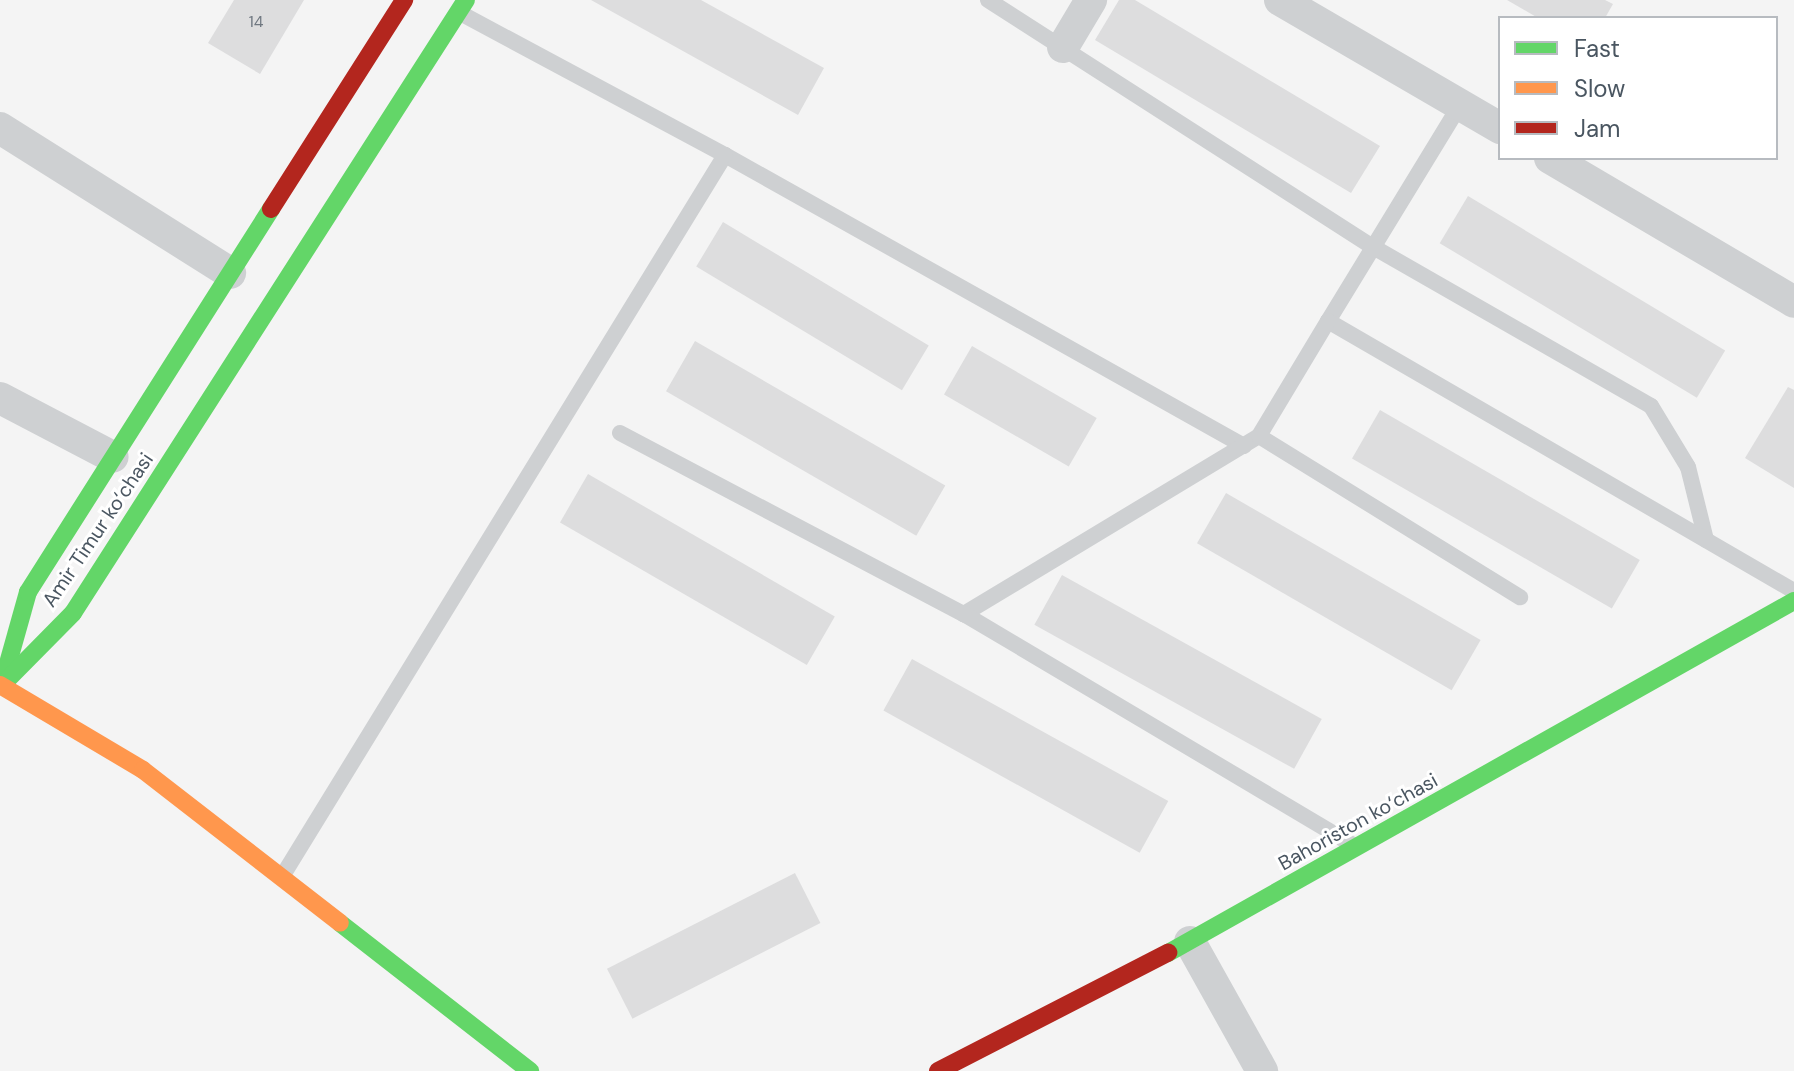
<!DOCTYPE html>
<meta charset="utf-8">
<style>
body{margin:0}
#map{position:relative;width:1794px;height:1071px;overflow:hidden;background:#f4f4f4;font-family:"DM Sans",sans-serif}
div>[style]{position:absolute}
[style*='--x']{left:calc(var(--x)*1px);top:calc(var(--y)*1px);width:calc(var(--w)*1px);rotate:calc(var(--a)*1deg)}
.building>*{inset:0;background:#ddddde;transform-origin:0 0}
.lane>*{height:16px;margin:-8px;padding:0 8px;transform-origin:8px;border-radius:8px;background:#ced0d2}
.street>*{height:32px;margin:-16px;padding:0 16px;transform-origin:16px;border-radius:16px;background:#ced0d2}
.fast>*{height:18px;margin:-9px;padding:0 9px;transform-origin:9px;border-radius:9px;background:#63d668}
.slow>*{height:18px;margin:-9px;padding:0 9px;transform-origin:9px;border-radius:9px;background:#ff974d}
.jam>*{height:18px;margin:-9px;padding:0 9px;transform-origin:9px;border-radius:9px;background:#b3261e}
span{translate:-50% -50%;white-space:nowrap;text-align:center;line-height:1.15;-webkit-text-stroke:6px #fff;paint-order:stroke}
.number-label{font-size:16px;color:#707881}
.number-label span{-webkit-text-stroke-width:0}
.street-label{font-size:20px;color:#4a5661}
.legend{position:absolute;left:1498px;top:16px;width:280px;height:144px;box-sizing:border-box;background:#fff;border:2px solid #b7bbc0;margin:0;padding:10px 14px;list-style:none;font-size:24px;color:#4a5661}
.legend li{display:flex;align-items:center;gap:16px;height:40px}
.legend b{width:40px;border:2px solid #b7bbc0}
</style>
<div id="map">
<div class="building">
<i style="clip-path:polygon(234px 0,304px 0,260px 74px,208px 43px)"></i>
<i style="clip-path:polygon(591px 0,701px 0,824px 68px,798px 115px)"></i>
<i style="clip-path:polygon(1119px 0,1135px 0,1380px 146px,1351px 193px,1095px 40px)"></i>
<i style="clip-path:polygon(1507px 0,1605px 0,1613px 4px,1605px 18px,1538px 18px)"></i>
<i style="left:1468px;top:196px;width:300px;height:55px;rotate:31deg"></i>
<i style="left:723px;top:222px;width:240px;height:52px;rotate:31deg"></i>
<i style="left:695px;top:341px;width:289px;height:58px;rotate:30deg"></i>
<i style="left:972px;top:346px;width:144px;height:56px;rotate:30deg"></i>
<i style="clip-path:polygon(1788px 387px,1794px 390px,1794px 488px,1745px 458px)"></i>
<i style="left:1380px;top:410px;width:300px;height:56px;rotate:30deg"></i>
<i style="left:588px;top:474px;width:285px;height:56px;rotate:30deg"></i>
<i style="left:1226px;top:493px;width:294px;height:58px;rotate:30deg"></i>
<i style="left:1062px;top:575px;width:297px;height:57px;rotate:29deg"></i>
<i style="left:912px;top:659px;width:293px;height:59px;rotate:29deg"></i>
<i style="left:795px;top:873px;width:56px;height:211px;rotate:63deg"></i>
</div>
<div class="lane">
<i style="--x:988;--y:0;--w:460;--a:32.7"></i>
<i style="--x:1375;--y:248;--w:318;--a:29.8"></i>
<i style="--x:1651;--y:406;--w:71;--a:58.8"></i>
<i style="--x:1688;--y:467;--w:75;--a:76.1"></i>
<i style="--x:1460;--y:105;--w:253;--a:121.4"></i>
<i style="--x:1328;--y:321;--w:539;--a:30.09"></i>
<i style="--x:725;--y:155;--w:595;--a:29.28"></i>
<i style="--x:1328;--y:321;--w:134;--a:121"></i>
<i style="--x:1259;--y:436;--w:345;--a:148.9"></i>
<i style="--x:964;--y:614;--w:452;--a:30.7"></i>
<i style="--x:620;--y:433;--w:389;--a:27.8"></i>
<i style="--x:1259;--y:436;--w:307;--a:31.7"></i>
<i style="--x:283;--y:875;--w:845;--a:-58.45"></i>
<i style="--x:725;--y:155;--w:301;--a:-151.8"></i>
</div>
<div class="street">
<i style="--x:1280;--y:0;--w:255;--a:30.2"></i>
<i style="--x:1063;--y:47;--w:55;--a:-59.2"></i>
<i style="--x:0;--y:128;--w:272;--a:32.2"></i>
<i style="--x:1550;--y:158;--w:283;--a:30.5"></i>
<i style="--x:0;--y:398;--w:127;--a:27.6"></i>
<i style="--x:1190;--y:942;--w:148;--a:60.8"></i>
</div>
<div class="fast">
<i style="--x:3;--y:681;--w:92;--a:-74.3"></i>
<i style="--x:28;--y:592;--w:454;--a:-57.6"></i>
<i style="--x:2;--y:685;--w:101;--a:-45.4"></i>
<i style="--x:73;--y:613;--w:728;--a:-57.34"></i>
<i style="--x:340;--y:923;--w:241;--a:37.9"></i>
<i style="--x:1168;--y:953;--w:718;--a:-29.35"></i>
</div>
<div class="slow">
<i style="--x:0;--y:685;--w:166;--a:30.7"></i>
<i style="--x:143;--y:770;--w:249;--a:37.8"></i>
</div>
<div class="jam">
<i style="--x:271;--y:209;--w:248;--a:-57.5"></i>
<i style="--x:938;--y:1071;--w:259;--a:-27.2"></i>
</div>
<div class="number-label">
<span style="left:256px;top:22px">14</span>
</div>
<div class="street-label">
<span style="left:98px;top:530px;rotate:-56deg">Amir Timur ko‘chasi</span>
<span style="left:1358px;top:822px;rotate:-29deg">Bahoriston ko‘chasi</span>
</div>
<ul class="legend">
<li><b style="height:10px;background:#63d668"></b>Fast</li>
<li><b style="height:10px;background:#ff974d"></b>Slow</li>
<li><b style="height:10px;background:#b3261e"></b>Jam</li>
</ul>
</div>
